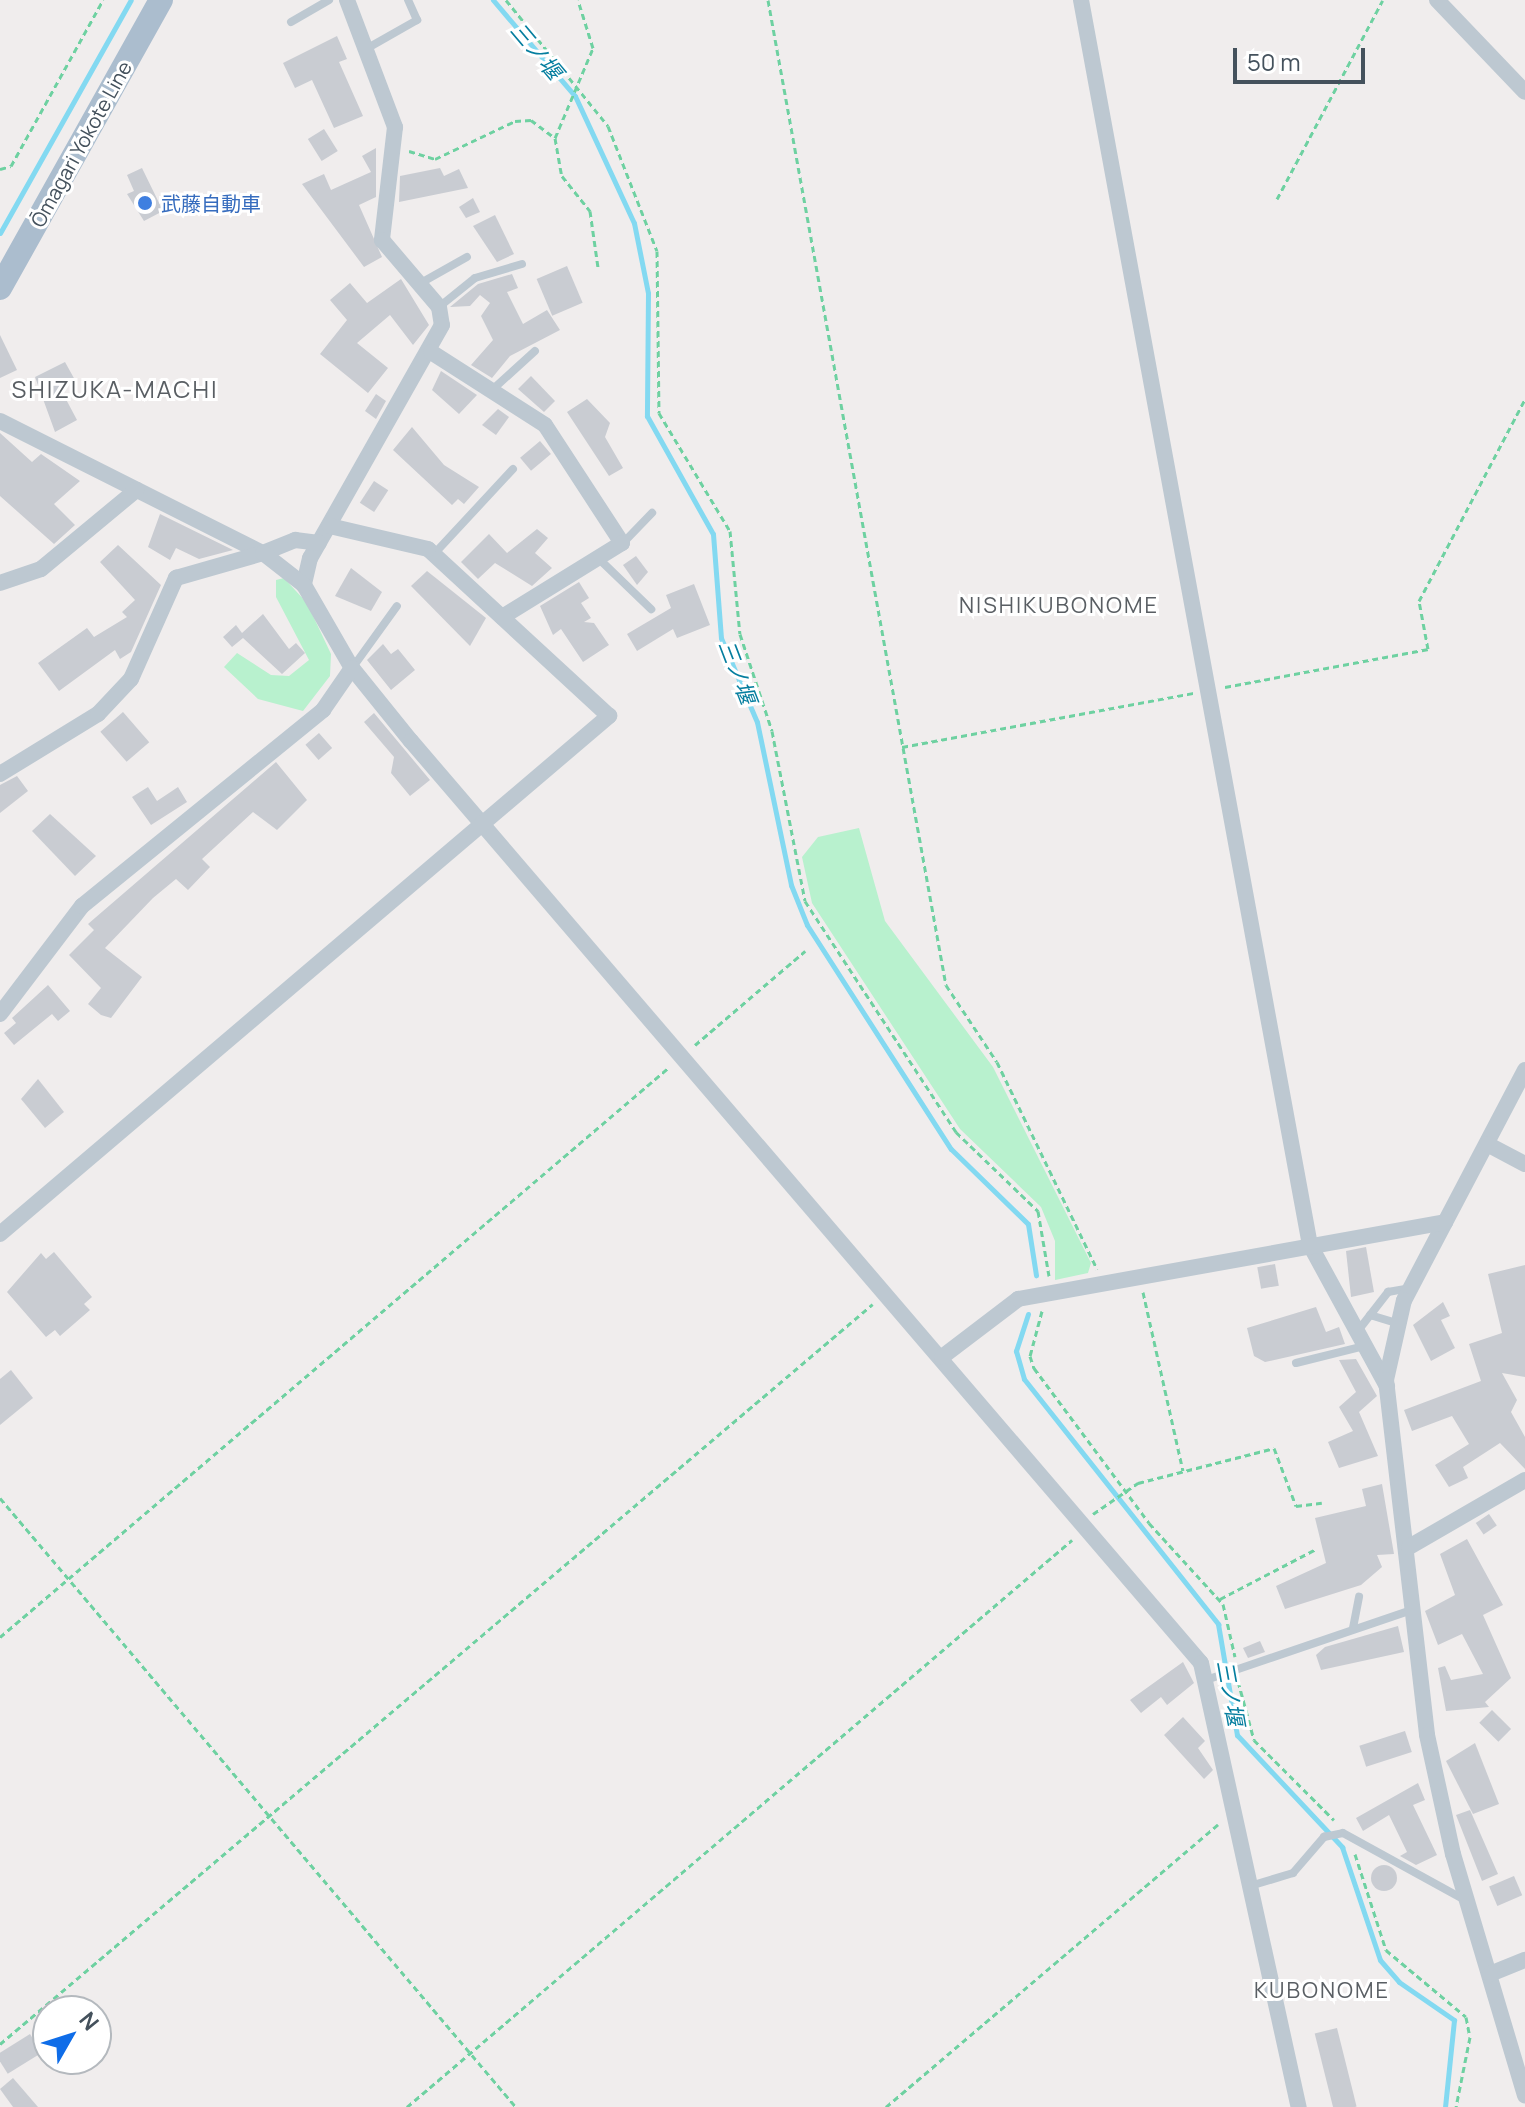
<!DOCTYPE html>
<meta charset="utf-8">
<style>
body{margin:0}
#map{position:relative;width:1525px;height:2107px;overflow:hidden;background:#f0eded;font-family:Manrope,"Noto Sans JP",sans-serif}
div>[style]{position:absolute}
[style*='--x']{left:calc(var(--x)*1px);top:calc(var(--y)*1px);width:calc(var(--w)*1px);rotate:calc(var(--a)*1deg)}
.green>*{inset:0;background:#b8f1ce}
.stream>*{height:5px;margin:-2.5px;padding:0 2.5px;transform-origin:2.5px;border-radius:2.5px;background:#83d9f1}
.building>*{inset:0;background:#c9ccd2;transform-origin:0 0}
.round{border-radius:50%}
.path>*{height:3px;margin-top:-1.5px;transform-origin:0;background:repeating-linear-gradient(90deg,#6ed1a1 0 6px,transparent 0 10px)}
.lane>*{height:8px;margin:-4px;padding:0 4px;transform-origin:4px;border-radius:4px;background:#bdc8d1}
.street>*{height:16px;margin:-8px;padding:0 8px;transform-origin:8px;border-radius:8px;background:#bdc8d1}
.primary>*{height:24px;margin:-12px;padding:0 12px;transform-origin:12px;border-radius:12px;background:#abbdce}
.dots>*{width:22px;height:22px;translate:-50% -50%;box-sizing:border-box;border:4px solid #fff;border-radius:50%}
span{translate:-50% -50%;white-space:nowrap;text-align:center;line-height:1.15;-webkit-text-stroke:6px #fff;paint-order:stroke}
.street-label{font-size:20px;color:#44515c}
.shop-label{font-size:20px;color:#366cbe}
.left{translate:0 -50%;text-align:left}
.water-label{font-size:22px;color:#057e9f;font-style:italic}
.neighbourhood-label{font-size:22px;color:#595e63;letter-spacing:2px}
.quarter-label{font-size:24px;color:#595e63;letter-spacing:2px}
.north{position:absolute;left:32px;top:1995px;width:80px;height:80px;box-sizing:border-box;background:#fff;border:2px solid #b4b9be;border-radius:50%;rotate:51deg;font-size:22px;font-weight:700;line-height:32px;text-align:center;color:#44515c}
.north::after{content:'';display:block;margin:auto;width:28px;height:36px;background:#0f6de8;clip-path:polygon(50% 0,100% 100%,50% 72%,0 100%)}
.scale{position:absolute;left:1233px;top:48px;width:132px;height:36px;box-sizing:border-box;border:4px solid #44515c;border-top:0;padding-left:10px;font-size:24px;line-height:28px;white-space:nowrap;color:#44515c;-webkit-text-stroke:6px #fff;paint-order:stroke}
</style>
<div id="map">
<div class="green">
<i style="clip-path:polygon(284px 578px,307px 603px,331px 654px,330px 676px,303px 711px,258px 699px,224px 667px,237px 653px,271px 675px,289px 676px,309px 660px,276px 597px,276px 580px)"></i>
<i style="clip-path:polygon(859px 828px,885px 921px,993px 1067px,1091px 1263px,1088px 1273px,1055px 1280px,1055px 1241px,1041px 1207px,960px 1129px,812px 903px,802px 857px,818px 837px)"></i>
</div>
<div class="stream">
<i style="--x:493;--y:0;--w:126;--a:49.5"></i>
<i style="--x:575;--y:96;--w:140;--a:65.1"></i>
<i style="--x:634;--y:223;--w:71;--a:78.7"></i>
<i style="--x:648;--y:293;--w:123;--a:90.5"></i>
<i style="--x:647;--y:416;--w:135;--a:60.8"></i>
<i style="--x:713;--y:534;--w:104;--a:85.6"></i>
<i style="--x:721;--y:638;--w:91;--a:66.8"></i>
<i style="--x:757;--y:722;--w:167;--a:78.2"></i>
<i style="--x:791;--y:885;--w:43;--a:68.2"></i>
<i style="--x:807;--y:925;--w:266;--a:57.3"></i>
<i style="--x:951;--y:1149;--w:107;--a:44.2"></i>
<i style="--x:1028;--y:1224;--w:52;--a:81.1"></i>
<i style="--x:0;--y:233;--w:267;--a:-60.7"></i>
<i style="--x:1028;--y:1314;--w:39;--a:108"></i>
<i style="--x:1016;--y:1351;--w:29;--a:74"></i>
<i style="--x:1024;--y:1379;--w:313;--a:51.6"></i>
<i style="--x:1218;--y:1624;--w:113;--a:80.3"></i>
<i style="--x:1237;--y:1735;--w:154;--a:46.8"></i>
<i style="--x:1342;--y:1847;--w:119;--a:71.4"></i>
<i style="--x:1380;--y:1960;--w:29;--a:49"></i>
<i style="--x:1399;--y:1982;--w:67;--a:34.6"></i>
<i style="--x:1454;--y:2020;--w:87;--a:95.9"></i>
</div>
<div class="building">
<i style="clip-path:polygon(337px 36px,347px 59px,339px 62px,363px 116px,334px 128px,312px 80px,295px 88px,283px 63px)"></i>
<i style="left:324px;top:129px;width:26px;height:19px;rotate:58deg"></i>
<i style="clip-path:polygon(376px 148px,376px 197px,359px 205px,382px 257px,364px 267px,302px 184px,324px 174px,331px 190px,371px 172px,362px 156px)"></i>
<i style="clip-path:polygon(142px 168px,163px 211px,144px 221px,127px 194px,134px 191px,127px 175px)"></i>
<i style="clip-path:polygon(440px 168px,444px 176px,459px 169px,468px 188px,399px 202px,400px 176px)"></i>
<i style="clip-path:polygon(473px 198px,480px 212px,466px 218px,459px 207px)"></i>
<i style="clip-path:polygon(495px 215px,514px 254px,497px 262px,473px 226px)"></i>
<i style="left:567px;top:266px;width:40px;height:33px;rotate:67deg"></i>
<i style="clip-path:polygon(512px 274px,518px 288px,507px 292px,523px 324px,547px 310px,560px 330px,510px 356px,492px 378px,471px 365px,493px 340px,481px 316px,490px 303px,480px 295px,470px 306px,450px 307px,478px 284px)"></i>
<i style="clip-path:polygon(401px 279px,429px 325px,413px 345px,390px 315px,357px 343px,388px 368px,368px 393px,320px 354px,347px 320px,330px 300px,350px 283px,367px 303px)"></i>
<i style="clip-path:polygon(0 335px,17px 370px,0 378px)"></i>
<i style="clip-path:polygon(65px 362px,75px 380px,60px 388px,77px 420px,55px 432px,35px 377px)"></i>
<i style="clip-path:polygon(441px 371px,477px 395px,459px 414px,432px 390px)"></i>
<i style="clip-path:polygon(531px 376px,555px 401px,544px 412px,518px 389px)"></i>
<i style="clip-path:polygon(376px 394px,386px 401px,376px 419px,365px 411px)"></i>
<i style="clip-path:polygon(587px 399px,610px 423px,605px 437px,623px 468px,609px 476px,567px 412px)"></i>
<i style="clip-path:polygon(498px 409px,509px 417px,496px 435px,482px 425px)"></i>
<i style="clip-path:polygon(412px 427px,444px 465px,479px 487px,464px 504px,458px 499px,452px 505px,393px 450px)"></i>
<i style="clip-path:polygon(0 433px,32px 462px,41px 454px,80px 481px,54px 504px,75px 525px,54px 544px,0 496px)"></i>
<i style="left:540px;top:441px;width:17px;height:26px;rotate:50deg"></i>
<i style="left:374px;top:481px;width:17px;height:26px;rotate:33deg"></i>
<i style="clip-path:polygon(160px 514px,233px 550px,199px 559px,176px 548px,170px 560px,148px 547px)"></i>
<i style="clip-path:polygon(537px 529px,548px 538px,535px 553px,552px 568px,532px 586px,495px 563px,478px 579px,461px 562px,489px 534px,507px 553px)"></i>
<i style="clip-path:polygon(118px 545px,161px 585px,131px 652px,120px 659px,115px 650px,59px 691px,38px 663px,87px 628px,94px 637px,127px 617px,122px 612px,135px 600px,100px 562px)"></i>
<i style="clip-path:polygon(636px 556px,648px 572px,637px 585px,623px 565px)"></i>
<i style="clip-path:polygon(351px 568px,382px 592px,371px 611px,335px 596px)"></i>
<i style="clip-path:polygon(427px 571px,486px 618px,470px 646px,411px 586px)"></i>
<i style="clip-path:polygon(579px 582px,589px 598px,581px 603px,591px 618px,584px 622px,594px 623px,609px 645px,583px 662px,561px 629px,553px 635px,540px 606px)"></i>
<i style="clip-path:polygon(694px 584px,710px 625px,677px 638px,673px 629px,637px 651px,627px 634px,671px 608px,666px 595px)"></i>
<i style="clip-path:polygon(263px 614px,289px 649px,296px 643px,305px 653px,282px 674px,243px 638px,232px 647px,223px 637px,236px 625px,242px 633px)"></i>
<i style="clip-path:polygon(383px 644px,391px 654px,398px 649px,415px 670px,391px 690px,367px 660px)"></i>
<i style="left:123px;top:712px;width:40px;height:30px;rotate:49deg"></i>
<i style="clip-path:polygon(374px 713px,430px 780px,410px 796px,391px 773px,394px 757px,364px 722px)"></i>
<i style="left:319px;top:733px;width:20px;height:18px;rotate:49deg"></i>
<i style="clip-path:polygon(276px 762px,307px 800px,277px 830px,253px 812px,202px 859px,210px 867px,188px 890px,176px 879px,153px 898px,105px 948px,142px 977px,111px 1018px,101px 1015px,88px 1004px,101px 988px,69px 955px,94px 930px,88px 924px)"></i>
<i style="clip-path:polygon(17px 776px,28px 791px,0 813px,0 785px)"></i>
<i style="clip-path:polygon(148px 787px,157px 801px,178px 787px,187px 802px,151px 825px,132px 797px)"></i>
<i style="clip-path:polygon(50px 814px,96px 856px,75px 876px,32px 831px)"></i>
<i style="clip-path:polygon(48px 985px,70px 1011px,58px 1021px,52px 1014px,14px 1045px,4px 1033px,16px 1023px,12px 1018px)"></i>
<i style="clip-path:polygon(38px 1079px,64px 1112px,45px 1128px,21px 1099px)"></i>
<i style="clip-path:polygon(1366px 1247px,1374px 1292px,1351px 1297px,1346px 1251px)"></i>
<i style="clip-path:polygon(54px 1252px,92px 1297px,84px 1304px,90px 1310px,60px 1336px,55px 1330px,46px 1337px,7px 1292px,41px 1253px,46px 1259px)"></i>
<i style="left:1275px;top:1264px;width:22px;height:18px;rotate:80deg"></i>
<i style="clip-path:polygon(1525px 1265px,1525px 1377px,1502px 1373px,1517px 1400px,1511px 1412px,1525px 1437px,1525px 1469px,1500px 1443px,1463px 1467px,1468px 1478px,1449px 1487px,1435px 1465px,1469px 1444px,1452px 1416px,1412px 1431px,1404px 1410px,1481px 1381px,1469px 1344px,1502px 1333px,1488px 1274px)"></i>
<i style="clip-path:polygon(1443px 1302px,1450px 1316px,1441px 1320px,1455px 1348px,1431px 1361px,1413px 1325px)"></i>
<i style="clip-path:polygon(1316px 1307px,1326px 1332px,1339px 1327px,1345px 1344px,1265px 1362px,1254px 1356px,1247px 1328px)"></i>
<i style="clip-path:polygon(1356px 1359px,1377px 1396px,1359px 1412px,1378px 1456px,1339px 1468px,1328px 1442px,1353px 1431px,1339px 1407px,1356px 1392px,1339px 1360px)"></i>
<i style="clip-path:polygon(11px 1370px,33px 1398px,0 1425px,0 1379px)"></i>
<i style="clip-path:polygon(1382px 1484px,1394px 1554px,1377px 1555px,1382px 1567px,1361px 1585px,1285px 1609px,1276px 1586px,1326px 1563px,1315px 1518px,1366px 1506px,1362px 1489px)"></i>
<i style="left:1489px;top:1514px;width:14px;height:16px;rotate:56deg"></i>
<i style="clip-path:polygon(1467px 1539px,1503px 1605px,1483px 1615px,1511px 1678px,1485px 1702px,1489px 1707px,1446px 1711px,1438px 1668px,1445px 1666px,1451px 1680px,1483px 1674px,1462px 1634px,1438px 1645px,1425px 1611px,1455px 1595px,1440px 1554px)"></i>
<i style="clip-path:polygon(1398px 1626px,1404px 1652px,1321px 1670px,1316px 1655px,1325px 1647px)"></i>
<i style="clip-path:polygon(1260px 1641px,1265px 1652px,1248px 1658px,1243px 1648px)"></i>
<i style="clip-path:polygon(1183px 1662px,1194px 1683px,1167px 1705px,1161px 1697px,1141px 1713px,1130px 1700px)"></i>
<i style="left:1492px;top:1710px;width:27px;height:18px;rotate:45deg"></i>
<i style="clip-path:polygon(1183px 1717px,1205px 1741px,1198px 1748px,1213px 1770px,1204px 1779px,1164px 1735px)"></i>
<i style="left:1405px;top:1731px;width:22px;height:48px;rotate:72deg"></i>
<i style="clip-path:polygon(1475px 1743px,1499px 1804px,1473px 1814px,1446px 1761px)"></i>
<i style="clip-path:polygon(1418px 1783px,1425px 1800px,1413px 1805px,1437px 1855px,1416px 1865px,1400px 1856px,1407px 1852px,1389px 1815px,1363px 1831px,1356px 1818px)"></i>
<i style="clip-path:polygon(1470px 1810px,1498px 1874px,1482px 1881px,1456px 1815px)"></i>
<i class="round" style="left:1371px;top:1865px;width:26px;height:26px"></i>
<i style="left:1514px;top:1876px;width:21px;height:27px;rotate:67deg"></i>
<i style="left:1337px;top:2028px;width:81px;height:23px;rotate:76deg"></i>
<i style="left:30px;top:2034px;width:22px;height:40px;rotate:58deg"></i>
<i style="clip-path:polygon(13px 2078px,38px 2107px,13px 2107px,0 2089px)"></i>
</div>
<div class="path">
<i style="--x:506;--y:0;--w:162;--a:51"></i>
<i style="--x:608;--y:126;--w:134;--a:68.6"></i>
<i style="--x:657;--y:251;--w:162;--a:89.3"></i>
<i style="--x:659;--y:413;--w:138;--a:59"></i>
<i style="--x:730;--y:531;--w:103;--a:84.5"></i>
<i style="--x:740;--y:634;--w:102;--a:71.7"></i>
<i style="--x:772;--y:731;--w:173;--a:79"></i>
<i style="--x:805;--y:901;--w:276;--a:56.8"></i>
<i style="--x:956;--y:1132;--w:114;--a:43.9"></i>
<i style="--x:1038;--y:1211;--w:66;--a:80.4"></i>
<i style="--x:768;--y:0;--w:1001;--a:79.76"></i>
<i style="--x:946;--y:985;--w:92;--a:56.5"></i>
<i style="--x:997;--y:1062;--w:230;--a:64.2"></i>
<i style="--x:555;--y:138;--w:39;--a:80"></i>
<i style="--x:562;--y:176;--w:45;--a:51.3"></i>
<i style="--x:590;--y:211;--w:57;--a:81.9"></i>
<i style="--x:409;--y:151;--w:27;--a:17"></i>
<i style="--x:435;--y:159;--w:89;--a:-25.4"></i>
<i style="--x:515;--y:121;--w:16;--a:-4"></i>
<i style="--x:531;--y:120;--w:30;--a:37"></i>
<i style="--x:555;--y:138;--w:98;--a:-67.1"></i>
<i style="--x:593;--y:48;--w:50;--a:-107.4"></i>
<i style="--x:0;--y:169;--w:11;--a:-15"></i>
<i style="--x:11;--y:166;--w:190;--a:-61"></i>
<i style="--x:1277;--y:199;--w:225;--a:-62"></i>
<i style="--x:1225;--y:687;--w:207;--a:-10.6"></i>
<i style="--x:1428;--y:649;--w:49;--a:-100.6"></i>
<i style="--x:1419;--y:601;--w:228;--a:-62.3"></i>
<i style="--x:902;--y:747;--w:297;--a:-10.5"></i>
<i style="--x:695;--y:1045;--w:145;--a:-40.5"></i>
<i style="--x:1143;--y:1292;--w:183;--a:77.4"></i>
<i style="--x:1042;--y:1311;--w:47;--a:104.9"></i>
<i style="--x:1030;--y:1356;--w:13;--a:72"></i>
<i style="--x:1034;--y:1368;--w:193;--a:53.4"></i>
<i style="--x:1149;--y:1523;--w:110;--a:47.6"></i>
<i style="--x:1223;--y:1604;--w:54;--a:77.2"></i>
<i style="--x:0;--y:1498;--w:798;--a:49.73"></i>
<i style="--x:1093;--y:1514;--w:55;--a:-34.6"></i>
<i style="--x:1138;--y:1483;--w:140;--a:-14.4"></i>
<i style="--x:1274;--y:1448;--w:62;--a:69.2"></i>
<i style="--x:1296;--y:1506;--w:26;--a:-7"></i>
<i style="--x:1220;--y:1599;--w:108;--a:-27.5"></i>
<i style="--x:0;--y:1637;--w:877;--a:-40.42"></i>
<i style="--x:1238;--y:1681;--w:61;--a:74.8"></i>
<i style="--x:1254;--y:1740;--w:113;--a:45"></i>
<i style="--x:1355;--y:1854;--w:101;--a:72.1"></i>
<i style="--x:1386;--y:1950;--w:104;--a:39.9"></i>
<i style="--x:1466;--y:2017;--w:20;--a:79"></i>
<i style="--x:1470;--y:2037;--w:71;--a:101.3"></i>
<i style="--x:0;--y:2044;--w:1144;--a:-40.29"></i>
<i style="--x:407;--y:2107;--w:874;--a:-40.45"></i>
<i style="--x:886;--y:2107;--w:436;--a:-40.4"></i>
</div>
<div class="lane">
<i style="--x:291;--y:22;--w:44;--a:-30.1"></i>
<i style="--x:366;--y:49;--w:59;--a:-29.6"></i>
<i style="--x:417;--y:20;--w:22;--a:-114"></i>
<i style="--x:419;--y:284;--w:55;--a:-29.4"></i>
<i style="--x:439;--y:307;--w:46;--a:-38.9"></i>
<i style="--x:475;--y:278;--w:49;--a:-16.6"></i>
<i style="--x:492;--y:390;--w:58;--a:-42.2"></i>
<i style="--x:623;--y:543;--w:42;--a:-46"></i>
<i style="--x:434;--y:554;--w:116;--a:-47.1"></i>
<i style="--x:598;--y:558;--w:74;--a:43.9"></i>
<i style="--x:353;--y:667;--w:75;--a:-54.2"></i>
<i style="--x:1370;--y:1315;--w:28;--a:17"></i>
<i style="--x:1357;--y:1332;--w:51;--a:-52.2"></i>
<i style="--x:1388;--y:1292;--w:22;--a:-10"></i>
<i style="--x:1296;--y:1363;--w:70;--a:-14"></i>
<i style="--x:1353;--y:1628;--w:32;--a:-79"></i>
<i style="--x:1206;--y:1680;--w:220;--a:-18.8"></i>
<i style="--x:1250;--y:1886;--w:45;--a:-16.8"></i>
<i style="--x:1293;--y:1873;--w:48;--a:-49.3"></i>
<i style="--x:1324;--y:1837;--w:19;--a:-12"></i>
<i style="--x:1343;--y:1833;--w:137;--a:28.8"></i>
</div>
<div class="street">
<i style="--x:347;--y:0;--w:136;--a:69.3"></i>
<i style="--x:395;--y:127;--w:114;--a:96.6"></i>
<i style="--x:382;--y:240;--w:88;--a:49.6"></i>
<i style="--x:439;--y:307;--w:18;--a:81"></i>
<i style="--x:442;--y:325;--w:268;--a:119.5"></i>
<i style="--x:310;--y:558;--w:28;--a:103"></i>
<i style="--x:304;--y:585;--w:96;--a:60"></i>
<i style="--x:352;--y:668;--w:94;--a:51.1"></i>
<i style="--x:411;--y:741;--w:1214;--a:49.41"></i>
<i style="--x:1201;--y:1663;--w:455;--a:77.6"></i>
<i style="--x:1081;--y:0;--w:1266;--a:79.58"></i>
<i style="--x:1310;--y:1245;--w:161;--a:61.4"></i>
<i style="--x:1437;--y:0;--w:127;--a:46.3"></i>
<i style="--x:431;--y:352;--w:135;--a:32.6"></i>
<i style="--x:545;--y:425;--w:141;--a:56.9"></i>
<i style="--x:622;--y:543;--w:141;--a:148.3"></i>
<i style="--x:0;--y:421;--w:294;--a:26.7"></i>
<i style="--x:263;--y:553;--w:35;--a:-22"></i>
<i style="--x:295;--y:540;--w:24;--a:7"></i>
<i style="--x:0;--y:583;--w:43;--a:-18.9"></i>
<i style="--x:41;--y:569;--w:124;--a:-39.7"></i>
<i style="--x:0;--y:774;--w:115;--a:-31.5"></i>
<i style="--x:98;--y:714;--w:48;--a:-46.7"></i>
<i style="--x:131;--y:679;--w:111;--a:-66"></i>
<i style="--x:176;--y:578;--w:91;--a:-16"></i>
<i style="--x:263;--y:553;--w:52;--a:38"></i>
<i style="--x:0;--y:1014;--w:136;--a:-52.8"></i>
<i style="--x:82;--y:906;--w:311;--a:-39.1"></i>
<i style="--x:323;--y:710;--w:51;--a:-55.4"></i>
<i style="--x:1525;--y:1070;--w:260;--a:117.7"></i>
<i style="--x:1404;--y:1300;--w:82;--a:102.7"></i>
<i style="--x:1386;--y:1380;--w:357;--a:83.4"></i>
<i style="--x:1427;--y:1735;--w:122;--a:77.7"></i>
<i style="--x:1453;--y:1854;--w:252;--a:73.4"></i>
<i style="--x:1487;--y:1144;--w:43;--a:27.8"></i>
<i style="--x:0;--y:1234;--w:800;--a:-40.38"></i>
<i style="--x:609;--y:716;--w:246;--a:-137.3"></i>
<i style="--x:428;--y:549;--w:101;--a:-166.8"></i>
<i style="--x:942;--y:1357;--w:96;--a:-37.3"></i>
<i style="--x:1018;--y:1299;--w:434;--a:-10.2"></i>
<i style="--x:1409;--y:1547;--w:134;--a:-30"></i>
<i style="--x:1490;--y:1974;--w:38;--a:-22"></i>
</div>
<div class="primary">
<i style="--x:0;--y:288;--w:330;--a:-60.8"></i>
</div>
<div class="dots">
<i style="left:145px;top:203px;background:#3f7fe0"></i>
</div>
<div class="street-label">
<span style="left:81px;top:144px;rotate:-61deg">Ōmagari Yokote Line</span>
</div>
<div class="shop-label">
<span class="left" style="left:161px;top:203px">武藤自動車</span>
</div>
<div class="water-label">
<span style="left:536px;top:51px;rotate:50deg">三ノ堰</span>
<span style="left:737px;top:672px;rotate:69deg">三ノ堰</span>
<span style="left:1230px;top:1693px;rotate:80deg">三ノ堰</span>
</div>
<div class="neighbourhood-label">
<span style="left:1059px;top:606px">NISHIKUBONOME</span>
<span style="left:1322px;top:1991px">KUBONOME</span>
</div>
<div class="quarter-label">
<span style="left:115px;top:389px">SHIZUKA-MACHI</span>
</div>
<div class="north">N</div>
<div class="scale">50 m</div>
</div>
